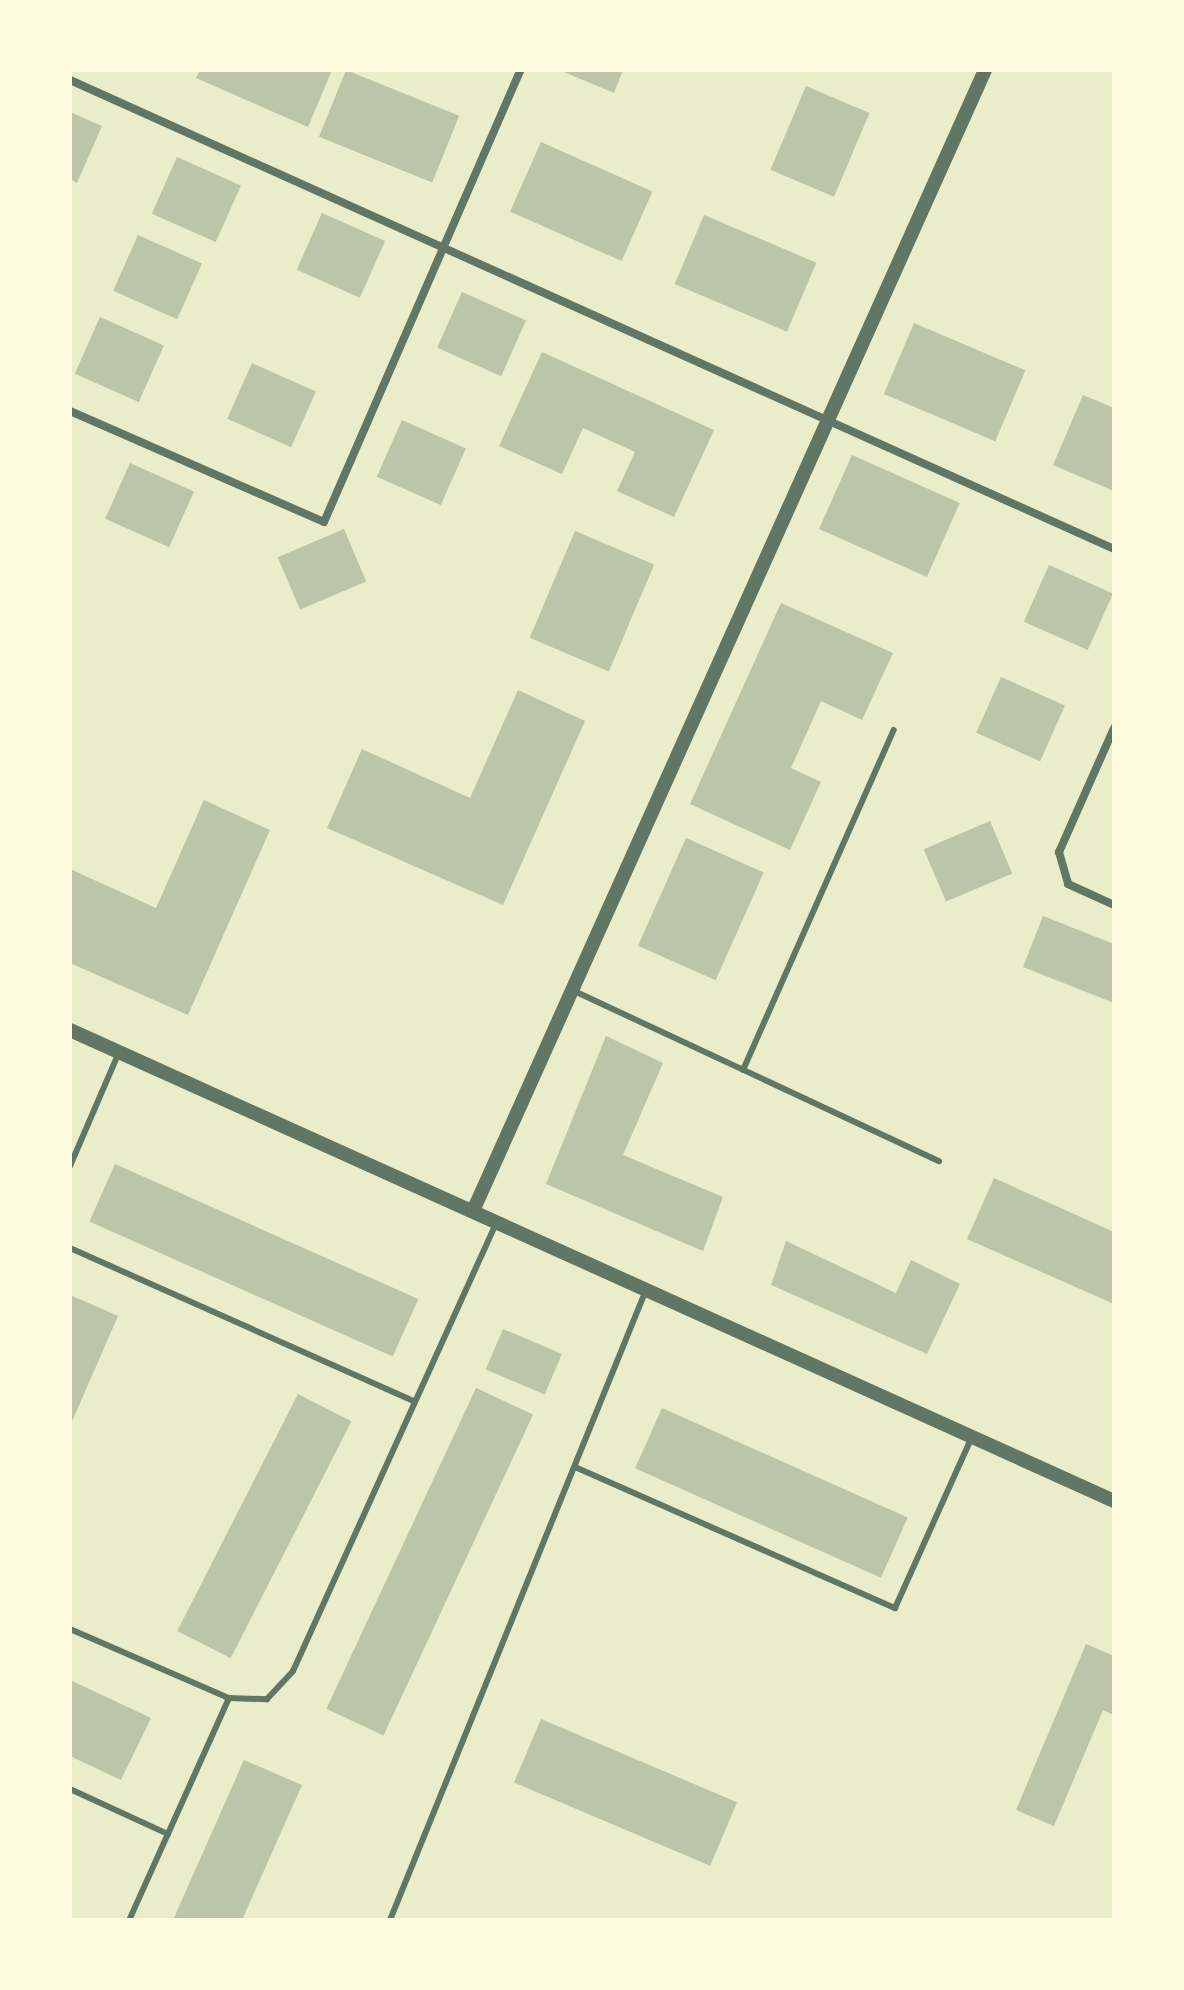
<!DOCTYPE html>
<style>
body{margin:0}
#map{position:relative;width:1184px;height:1990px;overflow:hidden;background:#e9edc9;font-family:Ubuntu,sans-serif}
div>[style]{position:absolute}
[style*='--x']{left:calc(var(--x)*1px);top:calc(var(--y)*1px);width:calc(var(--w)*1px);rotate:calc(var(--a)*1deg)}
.building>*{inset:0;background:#bcc5a7;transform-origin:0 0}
.service>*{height:6px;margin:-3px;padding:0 3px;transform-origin:3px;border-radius:3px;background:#617663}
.minor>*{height:8px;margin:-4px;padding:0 4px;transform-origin:4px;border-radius:4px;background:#617663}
.tertiary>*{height:14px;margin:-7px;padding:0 7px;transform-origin:7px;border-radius:7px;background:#617663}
span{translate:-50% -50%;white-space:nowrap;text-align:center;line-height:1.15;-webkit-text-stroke:6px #fefae0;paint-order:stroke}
.frame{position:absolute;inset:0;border:72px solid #fefae0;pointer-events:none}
</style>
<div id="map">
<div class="building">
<i style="clip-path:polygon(200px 70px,332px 70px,308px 127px,196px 78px)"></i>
<i style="left:346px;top:70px;width:122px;height:72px;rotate:22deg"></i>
<i style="clip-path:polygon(559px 70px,623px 70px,614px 93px)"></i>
<i style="left:806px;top:86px;width:69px;height:91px;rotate:23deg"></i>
<i style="clip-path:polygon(70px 112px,102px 126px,77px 183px,70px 179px)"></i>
<i style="left:541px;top:142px;width:122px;height:76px;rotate:24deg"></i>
<i style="left:177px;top:157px;width:70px;height:62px;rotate:24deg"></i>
<i style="left:322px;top:213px;width:69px;height:62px;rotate:24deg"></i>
<i style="left:704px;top:215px;width:122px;height:75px;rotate:23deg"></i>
<i style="left:138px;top:235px;width:70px;height:61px;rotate:24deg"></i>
<i style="left:462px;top:292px;width:70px;height:61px;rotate:24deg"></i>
<i style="left:100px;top:317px;width:70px;height:62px;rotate:24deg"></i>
<i style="left:914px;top:323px;width:121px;height:77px;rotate:23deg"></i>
<i style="clip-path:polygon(542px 352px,714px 430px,674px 517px,617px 491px,635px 452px,583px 428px,562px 474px,499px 446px)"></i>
<i style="left:252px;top:363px;width:70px;height:61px;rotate:24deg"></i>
<i style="clip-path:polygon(1083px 395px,1114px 408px,1114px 491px,1053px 465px)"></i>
<i style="left:402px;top:420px;width:70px;height:62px;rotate:24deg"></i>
<i style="left:852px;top:455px;width:118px;height:81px;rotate:24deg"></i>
<i style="left:130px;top:463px;width:70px;height:61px;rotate:24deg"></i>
<i style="left:344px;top:529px;width:57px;height:72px;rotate:67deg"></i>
<i style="left:575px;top:531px;width:86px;height:116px;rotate:23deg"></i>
<i style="left:1049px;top:565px;width:70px;height:62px;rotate:24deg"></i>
<i style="clip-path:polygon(781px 603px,893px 653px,862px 720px,821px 701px,791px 768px,821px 782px,790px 850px,690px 804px)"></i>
<i style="left:1001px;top:677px;width:70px;height:61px;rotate:24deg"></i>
<i style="clip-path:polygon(518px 690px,585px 721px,503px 905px,327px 828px,362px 749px,470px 798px)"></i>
<i style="clip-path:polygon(204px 800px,270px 830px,188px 1015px,70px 963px,70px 869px,156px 908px)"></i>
<i style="left:990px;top:821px;width:57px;height:72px;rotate:67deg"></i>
<i style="left:686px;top:838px;width:85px;height:118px;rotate:24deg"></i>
<i style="clip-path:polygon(1043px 916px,1114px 944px,1114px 1003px,1023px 967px)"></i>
<i style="clip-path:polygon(606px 1036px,663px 1063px,623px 1155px,723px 1197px,703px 1251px,546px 1184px)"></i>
<i style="left:115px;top:1164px;width:332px;height:63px;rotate:24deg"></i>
<i style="clip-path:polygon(994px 1178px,1114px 1232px,1114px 1304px,967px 1239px)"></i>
<i style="clip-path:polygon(786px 1241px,896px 1293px,911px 1260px,960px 1284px,927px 1354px,771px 1285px)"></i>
<i style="clip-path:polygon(70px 1295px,118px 1316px,70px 1426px)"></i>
<i style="left:503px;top:1329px;width:64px;height:44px;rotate:23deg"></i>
<i style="left:476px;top:1388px;width:63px;height:354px;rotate:25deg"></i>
<i style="left:298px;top:1394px;width:60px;height:266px;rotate:27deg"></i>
<i style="left:662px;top:1408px;width:269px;height:66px;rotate:24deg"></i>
<i style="clip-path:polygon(1086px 1644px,1114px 1656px,1114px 1715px,1103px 1710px,1054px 1826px,1016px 1810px)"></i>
<i style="clip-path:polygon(70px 1680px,151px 1718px,121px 1780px,70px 1756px)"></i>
<i style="left:541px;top:1719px;width:213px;height:69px;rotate:23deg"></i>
<i style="clip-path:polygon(244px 1760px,302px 1785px,242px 1920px,173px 1920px)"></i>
</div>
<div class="service">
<i style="--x:572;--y:990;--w:405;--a:25"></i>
<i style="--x:743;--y:1070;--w:372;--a:-66.1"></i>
<i style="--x:70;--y:1166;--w:124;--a:-66.7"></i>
<i style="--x:70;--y:1248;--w:376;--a:24"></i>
<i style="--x:575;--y:1467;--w:350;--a:23.8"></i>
<i style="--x:895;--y:1608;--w:188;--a:-65.8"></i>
<i style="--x:70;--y:1629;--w:173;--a:23.5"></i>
<i style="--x:229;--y:1698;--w:243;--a:114.2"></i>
<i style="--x:229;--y:1698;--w:38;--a:2"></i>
<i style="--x:267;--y:1699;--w:38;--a:-47"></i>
<i style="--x:293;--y:1671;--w:494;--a:-65.6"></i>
<i style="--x:70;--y:1789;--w:108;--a:24.7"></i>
<i style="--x:390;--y:1920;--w:680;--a:-67.89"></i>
</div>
<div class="minor">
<i style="--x:70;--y:80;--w:1145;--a:24.19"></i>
<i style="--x:70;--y:411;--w:277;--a:23.6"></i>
<i style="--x:324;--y:522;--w:493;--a:-66.5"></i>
<i style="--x:1114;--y:728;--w:136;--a:113.9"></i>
<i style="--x:1059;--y:852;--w:33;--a:74"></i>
<i style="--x:1068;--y:884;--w:51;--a:24.5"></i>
</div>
<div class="tertiary">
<i style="--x:70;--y:1030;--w:1145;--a:24.28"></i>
<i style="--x:473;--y:1211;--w:1251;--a:-65.83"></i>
</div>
<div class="frame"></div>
</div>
